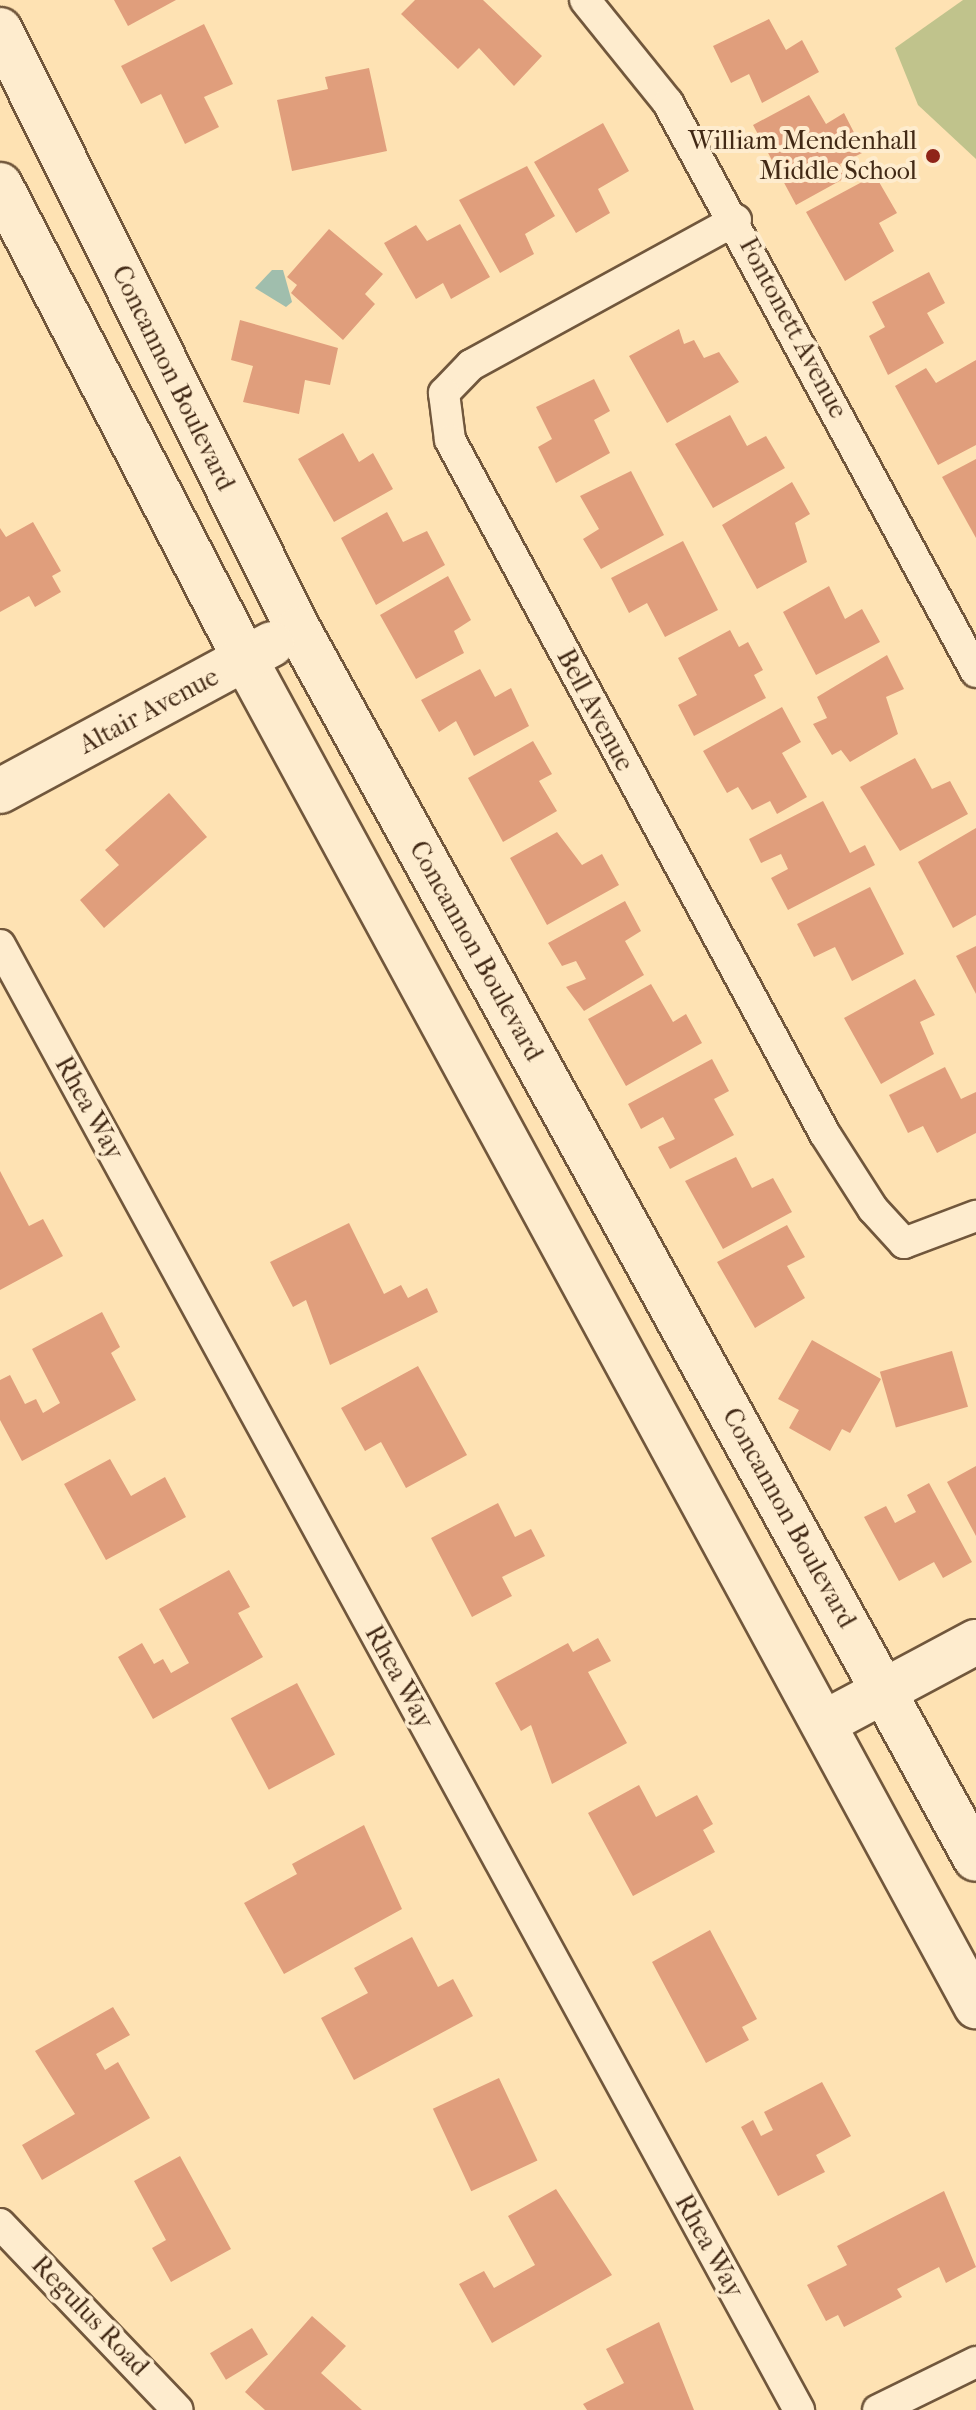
<!DOCTYPE html>
<style>
body{margin:0}
#map{position:relative;width:976px;height:2410px;overflow:hidden;background:#fee2b3;font-family:"IM FELL French Canon",serif}
div>[style]{position:absolute}
[style*='--x']{left:calc(var(--x)*1px);top:calc(var(--y)*1px);width:calc(var(--w)*1px);rotate:calc(var(--a)*1deg)}
.green>*{inset:0;background:#c0c38c}
.water>*{inset:0;background:#a0bead}
.building>*{inset:0;background:#e09e7c;transform-origin:0 0}
.roads{filter:drop-shadow(2px 0 #71573c) drop-shadow(-2px 0 #71573c) drop-shadow(0 2px #71573c) drop-shadow(0 -2px #71573c)}
.street>*{height:30px;margin:-15px;padding:0 15px;transform-origin:15px;border-radius:15px;background:#feecce}
.secondary>*{height:44px;margin:-22px;padding:0 22px;transform-origin:22px;border-radius:22px;background:#feecce}
.dots>*{width:22px;height:22px;translate:-50% -50%;box-sizing:border-box;border:4px solid #feecce;border-radius:50%}
span{translate:-50% -50%;white-space:nowrap;text-align:center;line-height:1.15;-webkit-text-stroke:8px #feecce;paint-order:stroke}
.poi-label{font-size:26px;color:#422915}
.right{translate:-100% -50%;text-align:right}
.street-label{font-size:26px;color:#422915}
</style>
<div id="map">
<div class="green">
<i style="clip-path:polygon(963px 0,976px 0,976px 159px,918px 105px,895px 48px)"></i>
</div>
<div class="water">
<i style="clip-path:polygon(272px 270px,283px 270px,292px 302px,286px 307px,255px 288px)"></i>
</div>
<div class="building">
<i style="clip-path:polygon(114px 0,176px 0,128px 26px)"></i>
<i style="clip-path:polygon(415px 0,483px 0,542px 56px,514px 86px,479px 48px,458px 69px,401px 14px)"></i>
<i style="clip-path:polygon(769px 19px,786px 50px,802px 40px,819px 72px,762px 103px,749px 74px,731px 83px,713px 46px)"></i>
<i style="clip-path:polygon(204px 24px,233px 84px,204px 97px,219px 127px,185px 144px,161px 94px,141px 104px,121px 66px)"></i>
<i style="clip-path:polygon(369px 68px,387px 151px,292px 171px,277px 100px,328px 89px,325px 77px)"></i>
<i style="clip-path:polygon(809px 95px,826px 124px,844px 113px,864px 152px,840px 164px,845px 178px,796px 205px,753px 125px)"></i>
<i style="clip-path:polygon(603px 123px,629px 171px,598px 189px,610px 213px,576px 233px,534px 162px)"></i>
<i style="clip-path:polygon(527px 166px,555px 216px,525px 234px,534px 254px,500px 273px,459px 200px)"></i>
<i style="clip-path:polygon(875px 175px,897px 213px,879px 223px,894px 251px,845px 281px,806px 212px)"></i>
<i style="clip-path:polygon(460px 224px,490px 277px,451px 299px,443px 283px,416px 299px,384px 243px,416px 225px,427px 241px)"></i>
<i style="clip-path:polygon(329px 229px,383px 274px,365px 294px,375px 304px,343px 340px,291px 293px,297px 285px,287px 277px)"></i>
<i style="clip-path:polygon(929px 272px,945px 303px,927px 313px,944px 343px,888px 375px,869px 336px,885px 327px,872px 302px)"></i>
<i style="clip-path:polygon(240px 320px,338px 348px,330px 385px,305px 380px,299px 414px,243px 402px,253px 366px,231px 360px)"></i>
<i style="clip-path:polygon(679px 329px,684px 344px,694px 340px,704px 358px,719px 352px,739px 382px,667px 423px,629px 356px)"></i>
<i style="clip-path:polygon(976px 360px,976px 445px,938px 465px,895px 386px,926px 368px,936px 383px)"></i>
<i style="clip-path:polygon(594px 379px,610px 411px,594px 420px,610px 453px,556px 483px,538px 447px,552px 439px,536px 407px)"></i>
<i style="clip-path:polygon(730px 415px,747px 446px,766px 436px,785px 468px,713px 508px,675px 444px)"></i>
<i style="clip-path:polygon(343px 433px,359px 462px,373px 453px,393px 489px,334px 522px,298px 459px)"></i>
<i style="clip-path:polygon(976px 459px,976px 538px,942px 477px)"></i>
<i style="clip-path:polygon(631px 471px,664px 535px,601px 569px,583px 539px,599px 529px,580px 496px)"></i>
<i style="clip-path:polygon(792px 482px,810px 514px,795px 523px,807px 562px,757px 589px,722px 525px)"></i>
<i style="clip-path:polygon(387px 512px,403px 542px,427px 531px,445px 565px,376px 605px,341px 538px)"></i>
<i style="clip-path:polygon(33px 522px,61px 571px,52px 576px,61px 592px,35px 607px,29px 596px,0 612px,0 528px,6px 537px)"></i>
<i style="clip-path:polygon(683px 541px,718px 610px,665px 637px,647px 603px,629px 613px,611px 578px)"></i>
<i style="clip-path:polygon(448px 576px,471px 620px,454px 631px,464px 653px,416px 679px,380px 615px)"></i>
<i style="clip-path:polygon(829px 586px,845px 619px,862px 609px,880px 642px,816px 675px,783px 612px)"></i>
<i style="clip-path:polygon(730px 630px,739px 647px,748px 642px,763px 670px,754px 675px,766px 698px,694px 736px,678px 705px,697px 695px,678px 658px)"></i>
<i style="clip-path:polygon(887px 655px,904px 689px,886px 697px,898px 734px,850px 762px,841px 750px,832px 755px,813px 724px,827px 718px,817px 697px)"></i>
<i style="clip-path:polygon(480px 669px,495px 697px,511px 688px,529px 726px,474px 756px,456px 721px,439px 732px,421px 700px)"></i>
<i style="clip-path:polygon(782px 707px,801px 742px,782px 753px,807px 797px,777px 814px,770px 801px,752px 810px,738px 787px,727px 793px,703px 751px)"></i>
<i style="clip-path:polygon(533px 741px,552px 774px,539px 781px,557px 811px,503px 842px,468px 778px)"></i>
<i style="clip-path:polygon(915px 758px,932px 789px,950px 781px,968px 814px,900px 851px,860px 787px)"></i>
<i style="clip-path:polygon(169px 793px,207px 837px,104px 928px,80px 900px,119px 865px,105px 850px)"></i>
<i style="clip-path:polygon(823px 801px,850px 853px,865px 845px,875px 865px,788px 910px,771px 878px,788px 869px,781px 854px,761px 863px,749px 839px)"></i>
<i style="clip-path:polygon(976px 828px,976px 915px,953px 928px,918px 862px)"></i>
<i style="clip-path:polygon(557px 832px,582px 865px,602px 854px,619px 885px,547px 925px,510px 858px)"></i>
<i style="clip-path:polygon(870px 887px,904px 954px,852px 981px,835px 947px,814px 957px,797px 924px)"></i>
<i style="clip-path:polygon(625px 901px,641px 931px,625px 941px,644px 975px,584px 1011px,566px 987px,586px 979px,576px 961px,562px 966px,548px 943px)"></i>
<i style="clip-path:polygon(976px 946px,976px 994px,956px 956px)"></i>
<i style="clip-path:polygon(915px 979px,935px 1015px,920px 1022px,934px 1054px,881px 1084px,844px 1018px)"></i>
<i style="clip-path:polygon(651px 984px,673px 1022px,686px 1014px,702px 1043px,626px 1086px,588px 1019px)"></i>
<i style="clip-path:polygon(712px 1059px,729px 1091px,714px 1099px,734px 1135px,670px 1169px,658px 1147px,675px 1139px,663px 1117px,641px 1129px,628px 1104px)"></i>
<i style="clip-path:polygon(945px 1067px,961px 1099px,976px 1092px,976px 1133px,937px 1153px,923px 1126px,908px 1133px,889px 1095px)"></i>
<i style="clip-path:polygon(736px 1157px,752px 1188px,773px 1178px,792px 1212px,723px 1249px,685px 1181px)"></i>
<i style="clip-path:polygon(0 1171px,29px 1226px,43px 1219px,63px 1256px,0 1290px)"></i>
<i style="clip-path:polygon(349px 1223px,384px 1294px,401px 1285px,408px 1298px,427px 1288px,438px 1312px,330px 1365px,306px 1300px,293px 1307px,270px 1262px)"></i>
<i style="clip-path:polygon(787px 1225px,805px 1257px,787px 1266px,805px 1298px,755px 1328px,717px 1262px)"></i>
<i style="clip-path:polygon(102px 1312px,120px 1347px,111px 1353px,136px 1400px,22px 1461px,0 1420px,0 1380px,10px 1375px,25px 1404px,36px 1399px,43px 1413px,60px 1403px,32px 1349px)"></i>
<i style="clip-path:polygon(812px 1340px,881px 1379px,850px 1433px,842px 1429px,830px 1451px,789px 1428px,799px 1410px,778px 1399px)"></i>
<i style="left:952px;top:1351px;width:58px;height:75px;rotate:74deg"></i>
<i style="clip-path:polygon(418px 1366px,467px 1455px,406px 1488px,381px 1442px,365px 1451px,341px 1408px)"></i>
<i style="clip-path:polygon(110px 1459px,131px 1496px,165px 1477px,186px 1517px,106px 1560px,64px 1484px)"></i>
<i style="clip-path:polygon(976px 1466px,976px 1536px,947px 1482px)"></i>
<i style="clip-path:polygon(929px 1483px,972px 1562px,943px 1578px,934px 1562px,899px 1581px,864px 1517px,886px 1506px,895px 1523px,916px 1512px,907px 1495px)"></i>
<i style="clip-path:polygon(498px 1503px,515px 1537px,531px 1529px,545px 1556px,502px 1577px,512px 1596px,472px 1617px,431px 1538px)"></i>
<i style="clip-path:polygon(229px 1570px,250px 1607px,238px 1613px,263px 1657px,153px 1719px,118px 1657px,142px 1643px,154px 1664px,163px 1659px,171px 1673px,189px 1663px,159px 1609px)"></i>
<i style="clip-path:polygon(598px 1638px,611px 1661px,588px 1672px,627px 1743px,552px 1784px,531px 1725px,521px 1731px,495px 1683px,568px 1643px,573px 1652px)"></i>
<i style="left:297px;top:1683px;width:81px;height:75px;rotate:62deg"></i>
<i style="clip-path:polygon(639px 1785px,656px 1817px,697px 1795px,713px 1824px,703px 1830px,715px 1852px,633px 1896px,588px 1813px)"></i>
<i style="clip-path:polygon(364px 1825px,402px 1909px,284px 1974px,244px 1903px,297px 1874px,292px 1864px)"></i>
<i style="clip-path:polygon(710px 1930px,757px 2019px,742px 2027px,749px 2040px,706px 2063px,652px 1962px)"></i>
<i style="clip-path:polygon(412px 1937px,438px 1987px,453px 1979px,473px 2016px,354px 2080px,321px 2018px,368px 1993px,354px 1968px)"></i>
<i style="clip-path:polygon(113px 2007px,130px 2035px,96px 2054px,105px 2070px,118px 2062px,150px 2118px,42px 2180px,22px 2145px,75px 2114px,35px 2051px)"></i>
<i style="left:499px;top:2078px;width:91px;height:73px;rotate:65deg"></i>
<i style="clip-path:polygon(822px 2082px,851px 2136px,816px 2155px,825px 2172px,778px 2196px,741px 2127px,753px 2120px,761px 2136px,773px 2130px,764px 2112px)"></i>
<i style="clip-path:polygon(180px 2156px,231px 2249px,171px 2282px,152px 2248px,166px 2240px,134px 2181px)"></i>
<i style="clip-path:polygon(556px 2189px,612px 2275px,492px 2343px,459px 2284px,484px 2271px,494px 2288px,535px 2265px,508px 2216px)"></i>
<i style="clip-path:polygon(944px 2191px,976px 2267px,946px 2283px,939px 2267px,897px 2289px,902px 2297px,844px 2327px,838px 2315px,826px 2321px,807px 2285px,847px 2265px,837px 2246px)"></i>
<i style="clip-path:polygon(312px 2316px,346px 2346px,321px 2373px,362px 2410px,265px 2410px,245px 2392px)"></i>
<i style="clip-path:polygon(659px 2322px,694px 2410px,587px 2410px,583px 2404px,624px 2383px,606px 2349px)"></i>
<i style="left:252px;top:2328px;width:31px;height:49px;rotate:59deg"></i>
</div>
<div class="roads">
<div class="street">
<i style="--x:585;--y:0;--w:132;--a:51.1"></i>
<i style="--x:668;--y:103;--w:647;--a:61.57"></i>
<i style="--x:736;--y:220;--w:302;--a:151.3"></i>
<i style="--x:471;--y:365;--w:39;--a:134"></i>
<i style="--x:444;--y:393;--w:47;--a:82.7"></i>
<i style="--x:450;--y:440;--w:789;--a:61.62"></i>
<i style="--x:825;--y:1134;--w:89;--a:57.4"></i>
<i style="--x:873;--y:1209;--w:46;--a:47.6"></i>
<i style="--x:904;--y:1243;--w:77;--a:-20.6"></i>
<i style="--x:0;--y:945;--w:1669;--a:61.39"></i>
<i style="--x:0;--y:2224;--w:257;--a:46.3"></i>
<i style="--x:878;--y:2410;--w:109;--a:-26.1"></i>
</div>
<div class="secondary">
<i style="--x:0;--y:30;--w:669;--a:63.55"></i>
<i style="--x:298;--y:629;--w:1404;--a:61.14"></i>
<i style="--x:0;--y:185;--w:534;--a:62.67"></i>
<i style="--x:245;--y:659;--w:1533;--a:61.51"></i>
<i style="--x:0;--y:791;--w:309;--a:-28.4"></i>
<i style="--x:824;--y:1723;--w:172;--a:-28.1"></i>
</div>
</div>
<div class="dots">
<i style="left:933px;top:156px;background:#8f2418"></i>
</div>
<div class="poi-label">
<span class="right" style="left:917px;top:156px">William Mendenhall<br>Middle School</span>
</div>
<div class="street-label">
<span style="left:793px;top:328px;rotate:62deg">Fontonett Avenue</span>
<span style="left:173px;top:378px;rotate:64deg">Concannon Boulevard</span>
<span style="left:595px;top:710px;rotate:62deg">Bell Avenue</span>
<span style="left:149px;top:711px;rotate:-28deg">Altair Avenue</span>
<span style="left:476px;top:951px;rotate:61deg">Concannon Boulevard</span>
<span style="left:89px;top:1108px;rotate:61deg">Rhea Way</span>
<span style="left:789px;top:1518px;rotate:61deg">Concannon Boulevard</span>
<span style="left:399px;top:1677px;rotate:61deg">Rhea Way</span>
<span style="left:709px;top:2246px;rotate:61deg">Rhea Way</span>
<span style="left:90px;top:2316px;rotate:46deg">Regulus Road</span>
</div>
</div>
